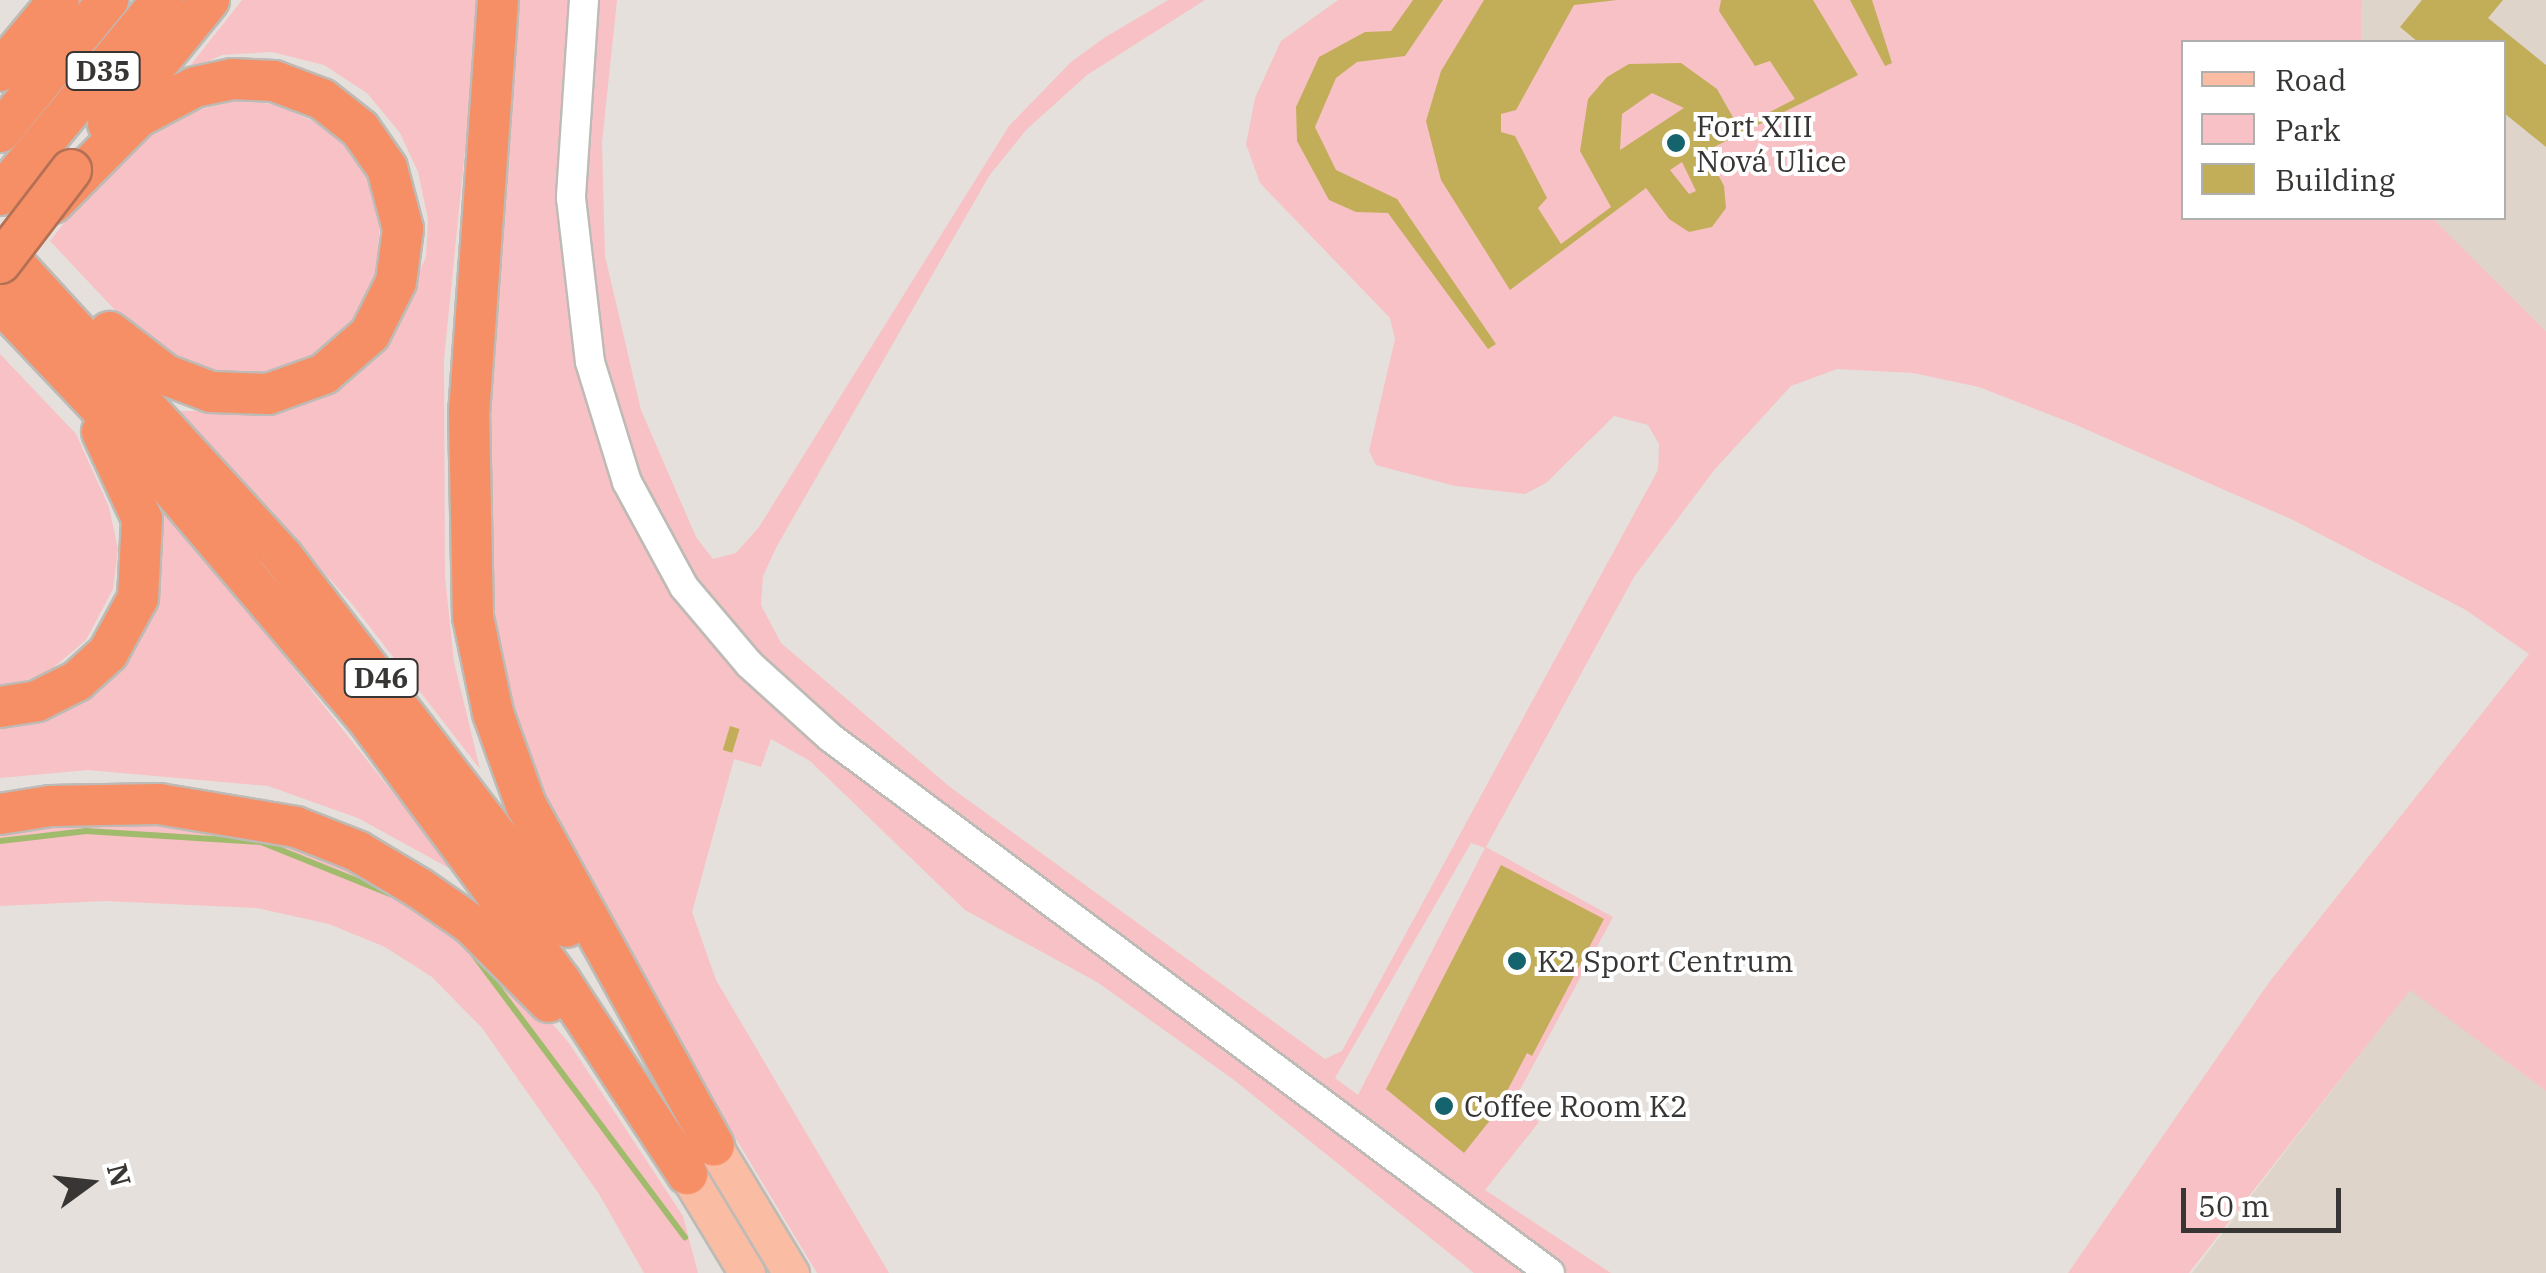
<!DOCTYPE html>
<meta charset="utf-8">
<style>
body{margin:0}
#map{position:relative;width:2546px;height:1273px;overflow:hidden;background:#e5e0db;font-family:"IBM Plex Serif",serif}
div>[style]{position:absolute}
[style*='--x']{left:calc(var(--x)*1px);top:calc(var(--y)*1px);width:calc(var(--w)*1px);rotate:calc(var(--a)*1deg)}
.built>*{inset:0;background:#ded4c9}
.green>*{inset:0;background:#f8c1c5}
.stream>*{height:6px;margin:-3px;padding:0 3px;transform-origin:3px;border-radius:3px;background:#a1bb6c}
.building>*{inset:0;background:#c2ae59;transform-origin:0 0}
.roads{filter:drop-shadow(2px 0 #bebab5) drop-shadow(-2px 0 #bebab5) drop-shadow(0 2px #bebab5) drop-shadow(0 -2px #bebab5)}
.minor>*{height:28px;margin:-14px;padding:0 14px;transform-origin:14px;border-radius:14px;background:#fff}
.major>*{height:35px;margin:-17.5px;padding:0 17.5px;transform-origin:17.5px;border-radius:17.5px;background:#fabca3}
.highway>*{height:40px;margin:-20px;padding:0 20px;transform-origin:20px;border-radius:20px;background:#f78f66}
.bridges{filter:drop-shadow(2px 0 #b47054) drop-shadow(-2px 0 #b47054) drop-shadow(0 2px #b47054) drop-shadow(0 -2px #b47054)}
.highway-bridge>*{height:40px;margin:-20px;padding:0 20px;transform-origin:20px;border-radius:20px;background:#f78f66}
.dots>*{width:28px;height:28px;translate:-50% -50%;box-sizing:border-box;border:5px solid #fff;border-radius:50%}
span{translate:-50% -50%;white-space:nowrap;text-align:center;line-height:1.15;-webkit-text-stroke:8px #fff;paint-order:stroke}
.shield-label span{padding:2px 8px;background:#fff;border:2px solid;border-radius:8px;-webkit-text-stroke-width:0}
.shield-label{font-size:28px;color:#383634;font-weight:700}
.poi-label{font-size:30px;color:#383634}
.left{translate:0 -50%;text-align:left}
.legend{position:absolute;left:2181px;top:40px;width:325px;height:180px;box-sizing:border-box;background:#fff;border:2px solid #afafae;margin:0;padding:12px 18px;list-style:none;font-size:30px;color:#383634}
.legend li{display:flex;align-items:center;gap:20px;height:50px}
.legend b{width:50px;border:2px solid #afafae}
.north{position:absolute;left:40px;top:1133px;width:100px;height:100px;-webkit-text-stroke:8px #fff;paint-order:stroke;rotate:75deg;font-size:28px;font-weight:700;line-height:40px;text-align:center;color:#383634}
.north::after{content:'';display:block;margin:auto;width:35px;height:45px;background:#383634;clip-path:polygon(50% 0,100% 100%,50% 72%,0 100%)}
.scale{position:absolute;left:2181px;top:1188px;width:160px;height:45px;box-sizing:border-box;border:5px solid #383634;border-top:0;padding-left:12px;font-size:30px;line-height:35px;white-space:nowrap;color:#383634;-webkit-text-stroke:8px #fff;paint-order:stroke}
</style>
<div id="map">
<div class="built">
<i style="clip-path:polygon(2362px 0,2546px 0,2546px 331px,2432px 218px,2504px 218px,2504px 42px,2361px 42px)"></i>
<i style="clip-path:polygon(2410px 989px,2546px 1091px,2546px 1273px,2192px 1273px)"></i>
</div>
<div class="green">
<i style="clip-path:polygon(242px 0,480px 0,444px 360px,445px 577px,454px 662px,480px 769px,352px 604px,180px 411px,248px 411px,386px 343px,426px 257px,428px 219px,418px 172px,400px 133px,367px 93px,324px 65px,272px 52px,222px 55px,186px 71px)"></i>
<i style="clip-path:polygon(evenodd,510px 0,617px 0,602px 142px,605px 256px,641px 410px,696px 537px,713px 559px,736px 553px,759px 527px,1009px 126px,1071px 62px,1104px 38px,1168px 0,1205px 0,1087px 75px,1026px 130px,989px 176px,777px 546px,763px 576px,761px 605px,781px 643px,950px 787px,1325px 1059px,1342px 1051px,1658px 470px,1659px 444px,1648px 425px,1614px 416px,1546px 483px,1525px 494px,1455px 486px,1376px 465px,1369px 451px,1395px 339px,1390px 318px,1260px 183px,1246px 144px,1255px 98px,1281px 41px,1338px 0,2362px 0,2361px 42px,2184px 42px,2184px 218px,2432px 218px,2546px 331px,2546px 1091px,2410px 990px,2189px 1273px,2068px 1273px,2270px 981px,2529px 654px,2466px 610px,2293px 520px,2074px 424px,1979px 387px,1913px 373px,1837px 369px,1791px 386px,1715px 469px,1634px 577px,1486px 847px,1613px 917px,1515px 1099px,1539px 1122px,1485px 1190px,1611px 1273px,1474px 1273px,1234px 1080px,1097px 982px,965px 910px,810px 761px,771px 739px,761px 767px,734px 759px,692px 912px,716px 980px,889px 1273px,817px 1273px,552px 834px,494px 662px,483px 511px,510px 0,1471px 843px,1485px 848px,1358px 1095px,1335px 1078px,1471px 843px)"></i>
<i style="clip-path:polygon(235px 101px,275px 104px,328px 128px,362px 165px,380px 216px,377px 273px,349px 326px,313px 357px,266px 374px,210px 372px,163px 350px,131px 327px,50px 241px,123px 147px,194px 111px)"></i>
<i style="clip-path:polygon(0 354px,76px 434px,109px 507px,118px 549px,113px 589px,86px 640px,47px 673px,0 689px)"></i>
<i style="clip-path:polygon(151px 489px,456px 872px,358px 818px,268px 786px,88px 770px,0 778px,0 729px,60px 714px,112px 676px,159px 569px,162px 538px)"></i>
<i style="clip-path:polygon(239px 821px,382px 876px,508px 973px,569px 1043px,683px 1216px,698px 1273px,644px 1273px,599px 1194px,482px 1028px,432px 977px,385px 947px,329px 924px,257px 908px,105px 901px,0 906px,0 823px)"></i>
</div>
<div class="stream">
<i style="--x:0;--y:841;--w:87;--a:-6.6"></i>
<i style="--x:86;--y:831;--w:175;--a:3.6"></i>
<i style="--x:261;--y:842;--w:139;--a:22"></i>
<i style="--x:473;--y:954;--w:354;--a:53.2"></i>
</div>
<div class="building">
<i style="clip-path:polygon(1413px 0,1443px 0,1405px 56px,1357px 62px,1336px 78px,1315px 127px,1336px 170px,1397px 199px,1496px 344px,1488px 349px,1388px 213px,1356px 212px,1329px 200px,1297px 141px,1296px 107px,1319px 57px,1365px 32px,1391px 31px)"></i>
<i style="clip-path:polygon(evenodd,1484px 0,1617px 0,1574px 5px,1516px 110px,1501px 114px,1501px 132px,1515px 136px,1547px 198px,1538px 208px,1561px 244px,1611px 207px,1580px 151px,1588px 99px,1607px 77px,1629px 64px,1681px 63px,1717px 89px,1739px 128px,1795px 99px,1770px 61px,1755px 66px,1719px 11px,1721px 0,1813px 0,1858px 75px,1706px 151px,1724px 186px,1726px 208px,1712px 227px,1689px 232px,1669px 219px,1646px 188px,1510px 290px,1441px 180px,1426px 121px,1441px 71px,1484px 0,1652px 93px,1684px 108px,1620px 150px,1622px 114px,1652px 93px,1484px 0,1682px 162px,1696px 191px,1689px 194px,1670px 170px,1682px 162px)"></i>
<i style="clip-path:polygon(1850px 0,1872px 0,1892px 63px,1885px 66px)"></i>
<i style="clip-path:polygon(2422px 0,2503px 0,2488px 18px,2546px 65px,2546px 147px,2504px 113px,2504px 42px,2418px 42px,2400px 27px)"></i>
<i style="left:730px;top:726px;width:10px;height:25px;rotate:17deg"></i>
<i style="clip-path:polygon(1501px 865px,1604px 919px,1532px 1056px,1527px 1053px,1495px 1114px,1464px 1153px,1386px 1089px)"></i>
</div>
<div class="roads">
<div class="minor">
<i style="--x:584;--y:0;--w:198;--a:93.8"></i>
<i style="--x:571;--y:198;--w:165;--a:83.4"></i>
<i style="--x:590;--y:362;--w:126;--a:72.9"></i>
<i style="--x:627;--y:482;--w:119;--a:61.5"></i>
<i style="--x:684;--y:587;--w:101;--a:49.8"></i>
<i style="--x:749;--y:664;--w:110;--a:42.1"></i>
<i style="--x:831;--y:738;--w:896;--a:36.65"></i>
</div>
<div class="major">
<i style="--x:714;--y:1146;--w:149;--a:58.8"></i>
<i style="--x:687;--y:1174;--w:116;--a:58.8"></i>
</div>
<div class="highway">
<i style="--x:498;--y:0;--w:411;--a:94"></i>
<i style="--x:469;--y:410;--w:207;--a:88.9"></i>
<i style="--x:473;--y:617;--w:98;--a:78.2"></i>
<i style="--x:493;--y:713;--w:98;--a:70.3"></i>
<i style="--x:526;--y:805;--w:389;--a:61.1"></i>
<i style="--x:0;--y:71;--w:92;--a:-50.3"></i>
<i style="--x:108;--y:124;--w:160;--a:-50.8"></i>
<i style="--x:0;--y:132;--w:171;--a:-50.7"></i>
<i style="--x:0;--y:195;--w:254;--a:-50.3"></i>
<i style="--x:53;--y:203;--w:121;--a:-45.3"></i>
<i style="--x:138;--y:117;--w:64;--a:-27.8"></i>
<i style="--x:195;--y:87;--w:38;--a:-12"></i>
<i style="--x:232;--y:79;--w:42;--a:2.7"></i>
<i style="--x:274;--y:81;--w:51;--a:20.6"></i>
<i style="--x:322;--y:99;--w:48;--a:38.3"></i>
<i style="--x:360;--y:129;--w:47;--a:55.3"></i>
<i style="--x:387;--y:168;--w:63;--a:75.3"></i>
<i style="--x:403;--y:229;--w:53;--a:97.5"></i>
<i style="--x:396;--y:282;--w:58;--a:116.6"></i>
<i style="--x:370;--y:334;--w:61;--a:139"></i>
<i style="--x:324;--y:374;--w:59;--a:160.3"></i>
<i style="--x:268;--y:394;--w:57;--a:-178"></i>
<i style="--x:211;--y:392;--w:48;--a:-159.3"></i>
<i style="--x:166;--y:375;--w:71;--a:-142.5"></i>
<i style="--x:0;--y:248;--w:419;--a:47.5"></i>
<i style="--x:283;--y:557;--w:466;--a:52.5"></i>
<i style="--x:0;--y:302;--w:186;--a:46.5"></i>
<i style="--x:128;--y:437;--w:366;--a:49.7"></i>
<i style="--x:365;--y:716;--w:330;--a:53.6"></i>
<i style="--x:561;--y:982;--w:230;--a:56.7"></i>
<i style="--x:0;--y:707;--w:37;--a:-9"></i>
<i style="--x:37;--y:701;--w:45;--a:-26.6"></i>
<i style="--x:77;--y:681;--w:42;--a:-42.1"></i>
<i style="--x:108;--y:653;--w:63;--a:-61.4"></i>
<i style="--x:138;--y:598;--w:79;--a:-87.1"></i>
<i style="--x:142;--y:519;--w:96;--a:-114.7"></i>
<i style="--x:0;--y:814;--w:51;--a:-9.1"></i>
<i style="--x:50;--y:806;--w:109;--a:-1.1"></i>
<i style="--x:159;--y:804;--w:139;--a:9.5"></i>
<i style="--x:296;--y:827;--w:66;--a:21.5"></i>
<i style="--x:357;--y:851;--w:72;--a:30.8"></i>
<i style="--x:419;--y:888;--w:63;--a:34.7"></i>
<i style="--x:471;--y:924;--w:110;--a:45"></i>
</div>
</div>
<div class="bridges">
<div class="highway-bridge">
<i style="--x:0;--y:263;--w:117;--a:-52.6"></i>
</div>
</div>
<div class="dots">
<i style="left:1676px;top:143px;background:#15636c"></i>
<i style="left:1517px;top:961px;background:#15636c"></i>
<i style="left:1444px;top:1106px;background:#15636c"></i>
</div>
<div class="shield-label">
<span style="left:103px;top:71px">D35</span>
<span style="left:381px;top:678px">D46</span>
</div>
<div class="poi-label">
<span class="left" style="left:1696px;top:143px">Fort XIII<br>Nová Ulice</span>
<span class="left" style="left:1537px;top:961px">K2 Sport Centrum</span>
<span class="left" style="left:1464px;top:1106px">Coffee Room K2</span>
</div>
<ul class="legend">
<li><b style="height:12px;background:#fabca3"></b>Road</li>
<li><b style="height:28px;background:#f8c1c5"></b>Park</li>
<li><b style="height:28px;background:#c2ae59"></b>Building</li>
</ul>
<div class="north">N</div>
<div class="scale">50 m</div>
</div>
